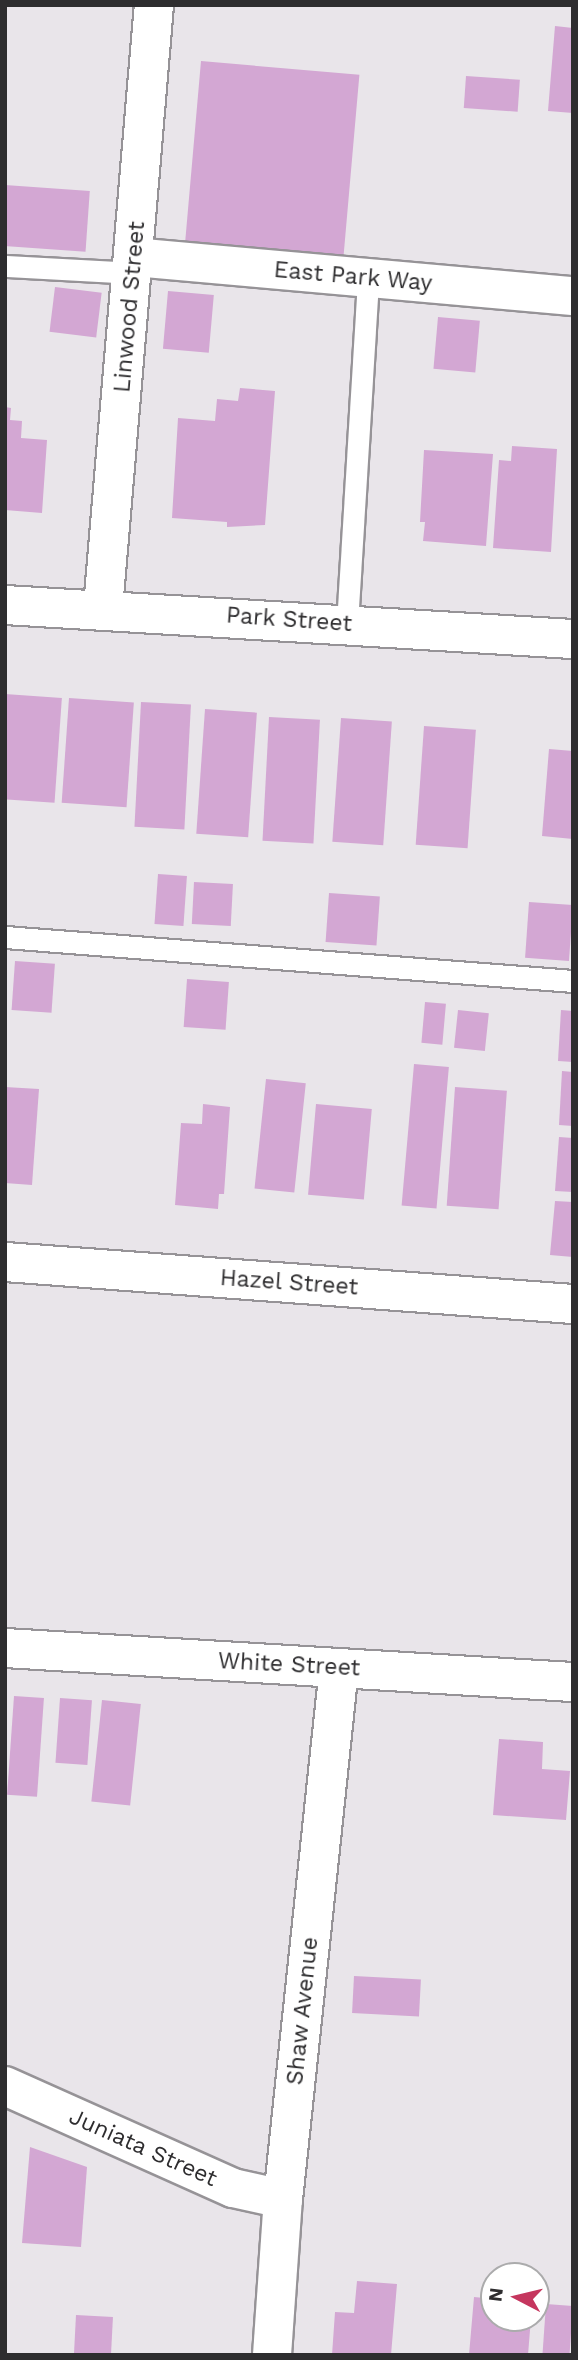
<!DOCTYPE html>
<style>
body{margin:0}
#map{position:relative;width:578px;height:2360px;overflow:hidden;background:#e9e5ea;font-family:"Work Sans",sans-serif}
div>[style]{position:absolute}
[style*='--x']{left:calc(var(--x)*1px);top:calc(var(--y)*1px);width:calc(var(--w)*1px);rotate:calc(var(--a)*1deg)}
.building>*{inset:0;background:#d3a7d3;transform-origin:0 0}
.roads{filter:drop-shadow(2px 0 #969397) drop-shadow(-2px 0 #969397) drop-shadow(0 2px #969397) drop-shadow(0 -2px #969397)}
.lane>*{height:21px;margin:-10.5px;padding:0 10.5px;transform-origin:10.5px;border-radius:10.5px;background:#fff}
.street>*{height:38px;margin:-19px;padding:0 19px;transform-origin:19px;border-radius:19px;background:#fff}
span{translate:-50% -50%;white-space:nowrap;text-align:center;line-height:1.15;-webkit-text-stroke:5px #fff;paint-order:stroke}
.street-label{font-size:23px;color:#2e2d2f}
.frame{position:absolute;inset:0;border:7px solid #2e2d2f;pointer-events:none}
.north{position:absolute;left:480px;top:2262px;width:70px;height:70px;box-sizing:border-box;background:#fff;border:2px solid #ababac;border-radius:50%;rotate:277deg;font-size:19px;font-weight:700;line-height:28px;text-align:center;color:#2e2d2f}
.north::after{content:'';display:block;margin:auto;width:24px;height:32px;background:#c5365e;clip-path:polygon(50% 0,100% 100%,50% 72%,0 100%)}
</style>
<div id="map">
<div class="building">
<i style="clip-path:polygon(555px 26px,573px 28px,573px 113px,548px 111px)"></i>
<i style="left:201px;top:61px;width:159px;height:189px;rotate:5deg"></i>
<i style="left:466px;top:76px;width:54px;height:32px;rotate:4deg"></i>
<i style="left:5px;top:185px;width:85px;height:61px;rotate:4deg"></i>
<i style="left:55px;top:287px;width:47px;height:45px;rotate:7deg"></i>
<i style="left:168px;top:291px;width:46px;height:58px;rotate:5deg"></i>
<i style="left:438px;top:317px;width:42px;height:52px;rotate:5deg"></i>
<i style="clip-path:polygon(240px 388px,275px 391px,265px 525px,227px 527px,227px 522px,172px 518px,178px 418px,215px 421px,217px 399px,238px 401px)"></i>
<i style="clip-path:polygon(5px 407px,11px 408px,10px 420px,22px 421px,21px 438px,47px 440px,42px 513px,5px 510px)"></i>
<i style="clip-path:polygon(512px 446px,557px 449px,551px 552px,493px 548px,499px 460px,511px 461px)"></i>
<i style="clip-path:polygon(424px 450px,493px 454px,486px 546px,423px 541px,425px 522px,420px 522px)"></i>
<i style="left:5px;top:694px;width:57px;height:105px;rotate:4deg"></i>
<i style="left:69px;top:698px;width:65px;height:105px;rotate:4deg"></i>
<i style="left:141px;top:702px;width:50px;height:125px;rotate:3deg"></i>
<i style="left:205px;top:709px;width:52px;height:125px;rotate:4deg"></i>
<i style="left:269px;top:717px;width:51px;height:124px;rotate:3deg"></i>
<i style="left:341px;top:718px;width:51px;height:124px;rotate:4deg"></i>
<i style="left:424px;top:726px;width:52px;height:119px;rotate:4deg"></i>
<i style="clip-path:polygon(549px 749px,573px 751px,573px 839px,542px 836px)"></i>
<i style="left:158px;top:874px;width:29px;height:50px;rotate:4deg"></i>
<i style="left:194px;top:882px;width:39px;height:42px;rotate:3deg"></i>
<i style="left:329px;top:893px;width:51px;height:49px;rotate:4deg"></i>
<i style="left:529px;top:902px;width:44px;height:56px;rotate:4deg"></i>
<i style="left:15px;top:961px;width:40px;height:49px;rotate:4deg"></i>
<i style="left:187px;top:979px;width:42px;height:48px;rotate:4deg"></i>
<i style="left:425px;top:1002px;width:21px;height:41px;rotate:5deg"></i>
<i style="left:458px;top:1010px;width:31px;height:38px;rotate:6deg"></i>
<i style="clip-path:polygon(561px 1010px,573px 1011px,573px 1062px,558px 1061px)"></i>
<i style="left:414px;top:1064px;width:35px;height:142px;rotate:5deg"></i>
<i style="clip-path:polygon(562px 1071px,573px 1072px,573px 1126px,559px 1125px)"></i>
<i style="left:266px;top:1079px;width:40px;height:110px;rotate:6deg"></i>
<i style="clip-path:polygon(5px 1087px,39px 1089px,32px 1185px,5px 1183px)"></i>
<i style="left:455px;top:1087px;width:52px;height:119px;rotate:4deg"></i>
<i style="clip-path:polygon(203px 1104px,230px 1107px,224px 1194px,219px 1194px,218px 1209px,175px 1205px,181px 1123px,202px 1124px)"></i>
<i style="left:316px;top:1104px;width:56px;height:91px;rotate:5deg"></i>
<i style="clip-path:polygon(559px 1137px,573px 1138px,573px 1192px,555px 1191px)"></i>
<i style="clip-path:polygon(555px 1201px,573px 1202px,573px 1257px,550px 1255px)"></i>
<i style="left:14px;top:1696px;width:30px;height:99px;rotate:4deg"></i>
<i style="left:60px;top:1698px;width:32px;height:65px;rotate:4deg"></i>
<i style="left:102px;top:1700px;width:39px;height:102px;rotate:6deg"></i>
<i style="clip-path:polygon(499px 1739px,543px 1742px,542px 1769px,570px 1771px,566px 1820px,493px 1815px)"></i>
<i style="left:354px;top:1976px;width:67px;height:37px;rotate:3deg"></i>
<i style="clip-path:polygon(30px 2147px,87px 2167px,81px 2247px,22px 2243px)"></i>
<i style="clip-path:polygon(357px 2281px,397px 2284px,391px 2355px,332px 2355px,335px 2312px,354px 2313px)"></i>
<i style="clip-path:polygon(474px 2297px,494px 2299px,494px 2318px,531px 2318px,528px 2355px,469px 2355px)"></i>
<i style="left:546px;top:2304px;width:27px;height:51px;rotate:4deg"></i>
<i style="left:76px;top:2315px;width:37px;height:40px;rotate:3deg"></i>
</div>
<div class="roads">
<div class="lane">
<i style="--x:5;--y:266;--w:129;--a:3.1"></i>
<i style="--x:347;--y:624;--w:347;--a:-86.5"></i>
<i style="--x:5;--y:937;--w:570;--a:4.43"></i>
</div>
<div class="street">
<i style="--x:134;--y:257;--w:441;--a:5.1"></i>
<i style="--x:5;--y:605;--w:569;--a:3.43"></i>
<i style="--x:103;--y:608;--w:605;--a:-85.17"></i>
<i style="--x:5;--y:1262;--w:570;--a:4.23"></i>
<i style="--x:5;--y:1648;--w:569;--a:3.43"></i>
<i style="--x:5;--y:2086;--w:250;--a:24.1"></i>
<i style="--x:233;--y:2188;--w:51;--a:12.4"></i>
<i style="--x:272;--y:2355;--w:156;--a:-86"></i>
<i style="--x:283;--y:2199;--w:534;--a:-83.98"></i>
</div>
</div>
<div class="street-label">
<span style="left:353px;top:277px;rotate:5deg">East Park Way</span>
<span style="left:130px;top:307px;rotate:-85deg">Linwood Street</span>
<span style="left:289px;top:620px;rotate:4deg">Park Street</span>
<span style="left:289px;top:1283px;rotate:4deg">Hazel Street</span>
<span style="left:289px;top:1665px;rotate:3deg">White Street</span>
<span style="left:303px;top:2011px;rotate:-84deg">Shaw Avenue</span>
<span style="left:143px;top:2148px;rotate:24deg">Juniata Street</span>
</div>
<div class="frame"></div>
<div class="north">N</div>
</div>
